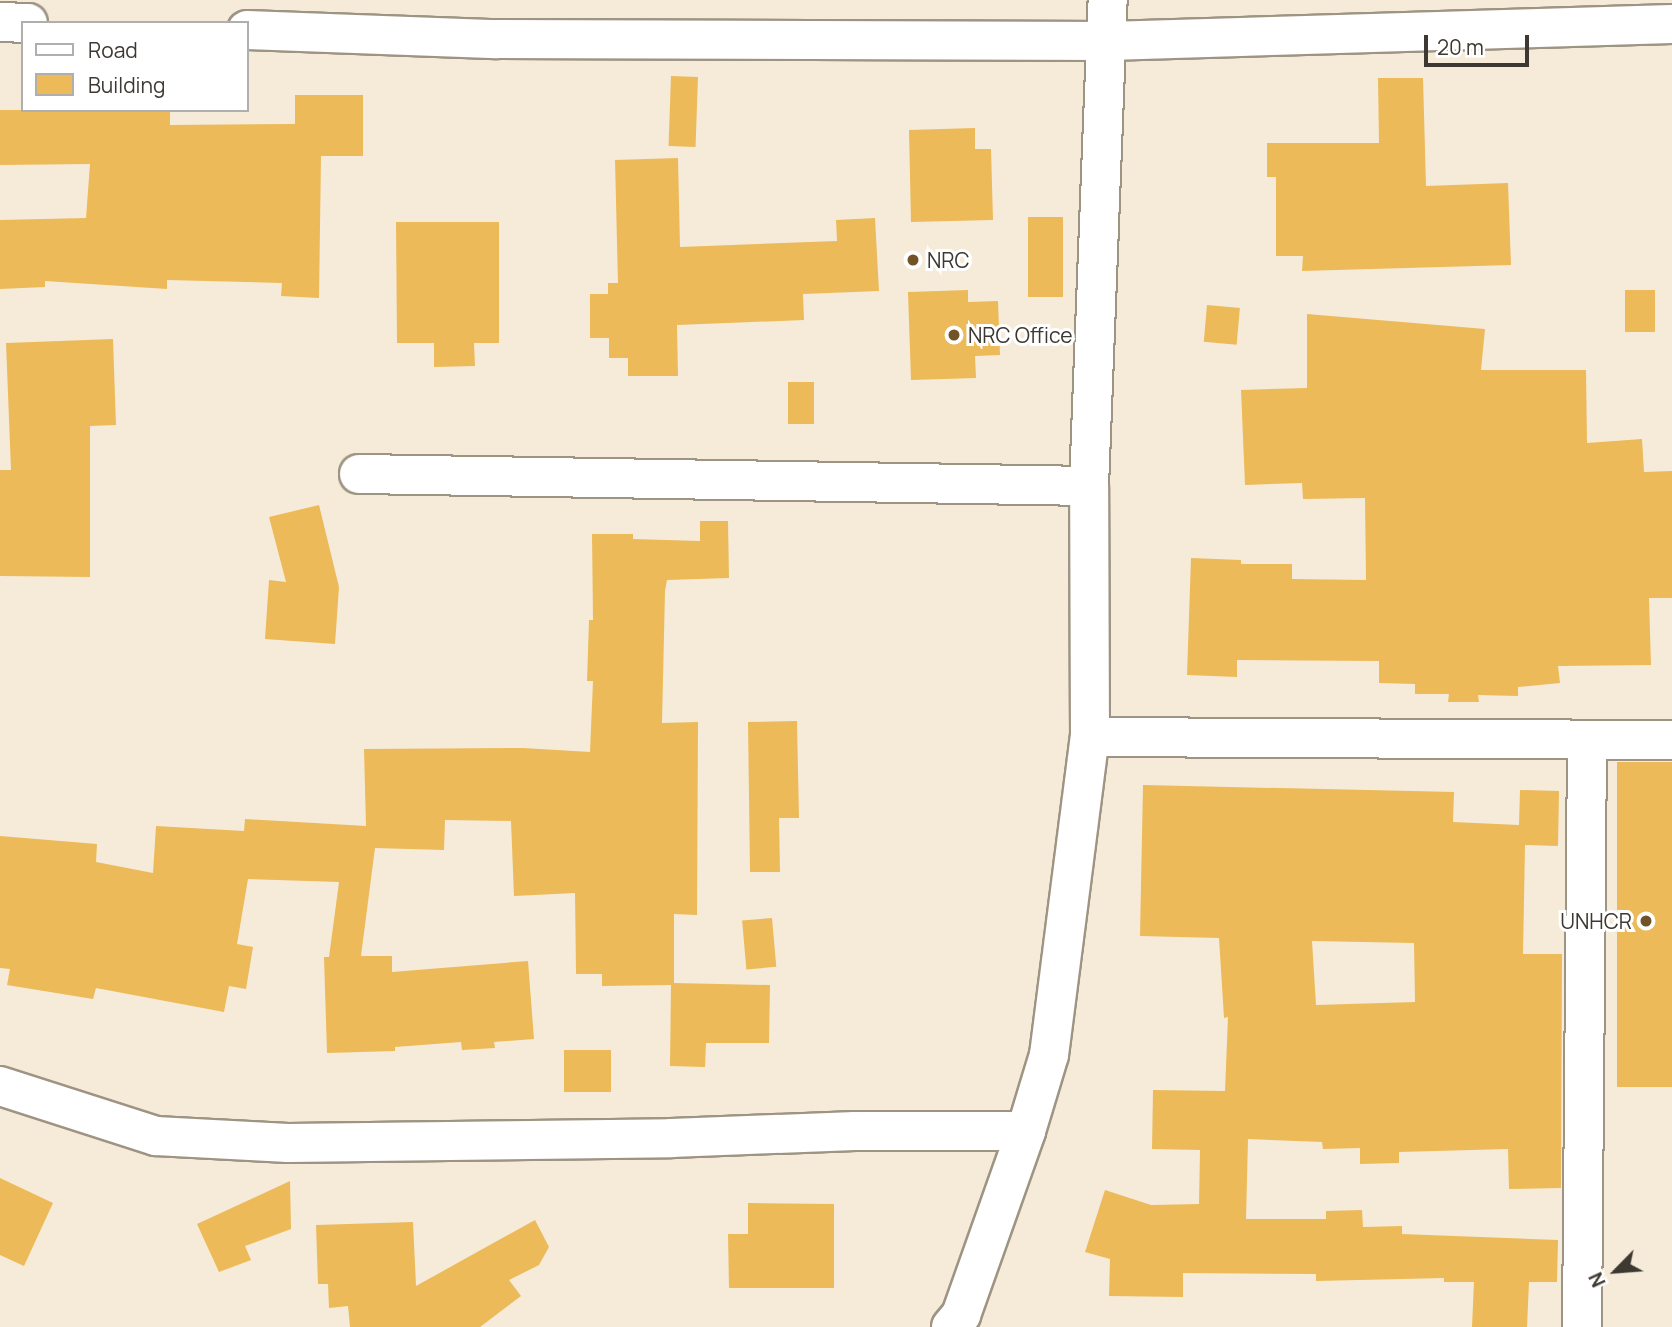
<!DOCTYPE html>
<style>
body{margin:0}
#map{position:relative;width:1672px;height:1327px;overflow:hidden;background:#f6ebd8;font-family:Manrope,sans-serif}
div>[style]{position:absolute}
[style*='--x']{left:calc(var(--x)*1px);top:calc(var(--y)*1px);width:calc(var(--w)*1px);rotate:calc(var(--a)*1deg)}
.building>*{inset:0;background:#ecba59;transform-origin:0 0}
.roads{filter:drop-shadow(2px 0 #9e9483) drop-shadow(-2px 0 #9e9483) drop-shadow(0 2px #9e9483) drop-shadow(0 -2px #9e9483)}
.minor>*{height:38px;margin:-19px;padding:0 19px;transform-origin:19px;border-radius:19px;background:#fff}
.dots>*{width:19px;height:19px;translate:-50% -50%;box-sizing:border-box;border:4px solid #fff;border-radius:50%}
span{translate:-50% -50%;white-space:nowrap;text-align:center;line-height:1.15;-webkit-text-stroke:6px #fff;paint-order:stroke}
.poi-label{font-size:21px;color:#3d3831}
.left{translate:0 -50%;text-align:left}
.right{translate:-100% -50%;text-align:right}
.legend{position:absolute;left:21px;top:21px;width:228px;height:91px;box-sizing:border-box;background:#fff;border:2px solid #b1afad;margin:0;padding:9px 12px;list-style:none;font-size:21px;color:#3d3831}
.legend li{display:flex;align-items:center;gap:14px;height:35px}
.legend b{width:35px;border:2px solid #b1afad}
.north{position:absolute;left:1581px;top:1236px;width:70px;height:70px;-webkit-text-stroke:5px #fff;paint-order:stroke;rotate:245deg;font-size:19px;font-weight:700;line-height:28px;text-align:center;color:#3d3831}
.north::after{content:'';display:block;margin:auto;width:24px;height:32px;background:#3d3831;clip-path:polygon(50% 0,100% 100%,50% 72%,0 100%)}
.scale{position:absolute;left:1424px;top:35px;width:105px;height:32px;box-sizing:border-box;border:4px solid #3d3831;border-top:0;padding-left:9px;font-size:21px;line-height:24px;white-space:nowrap;color:#3d3831;-webkit-text-stroke:5px #fff;paint-order:stroke}
</style>
<div id="map">
<div class="building">
<i style="left:671px;top:76px;width:27px;height:70px;rotate:2deg"></i>
<i style="clip-path:polygon(1378px 78px,1423px 78px,1426px 186px,1508px 183px,1511px 265px,1302px 271px,1303px 256px,1276px 256px,1276px 177px,1267px 177px,1267px 143px,1379px 143px)"></i>
<i style="clip-path:polygon(295px 95px,363px 95px,363px 156px,321px 156px,319px 298px,281px 296px,282px 283px,167px 280px,167px 289px,45px 281px,45px 287px,0 289px,0 220px,86px 218px,90px 164px,0 165px,0 110px,170px 110px,170px 125px,295px 124px)"></i>
<i style="clip-path:polygon(975px 128px,975px 149px,991px 149px,993px 220px,911px 222px,909px 130px)"></i>
<i style="clip-path:polygon(678px 158px,680px 247px,837px 241px,836px 220px,875px 218px,879px 291px,803px 294px,804px 320px,677px 325px,678px 376px,628px 376px,628px 358px,609px 358px,609px 338px,590px 338px,590px 294px,608px 294px,608px 283px,618px 283px,615px 160px)"></i>
<i style="left:1028px;top:217px;width:35px;height:80px"></i>
<i style="clip-path:polygon(396px 222px,499px 222px,499px 343px,474px 343px,475px 366px,434px 367px,434px 343px,397px 343px)"></i>
<i style="clip-path:polygon(968px 290px,968px 302px,998px 301px,1000px 355px,975px 356px,976px 378px,911px 380px,908px 292px)"></i>
<i style="left:1625px;top:290px;width:30px;height:42px"></i>
<i style="left:1207px;top:305px;width:33px;height:37px;rotate:5deg"></i>
<i style="clip-path:polygon(1307px 314px,1485px 329px,1481px 370px,1586px 370px,1587px 443px,1642px 439px,1644px 472px,1672px 471px,1672px 598px,1649px 598px,1651px 665px,1558px 666px,1560px 683px,1518px 687px,1518px 696px,1478px 695px,1479px 702px,1448px 702px,1449px 694px,1415px 694px,1415px 684px,1379px 683px,1379px 661px,1237px 660px,1237px 677px,1187px 675px,1191px 558px,1241px 560px,1241px 564px,1292px 564px,1292px 579px,1366px 580px,1365px 498px,1303px 499px,1302px 483px,1245px 485px,1241px 390px,1307px 388px)"></i>
<i style="clip-path:polygon(113px 339px,116px 425px,90px 426px,90px 577px,0 576px,0 470px,11px 470px,6px 343px)"></i>
<i style="left:788px;top:382px;width:26px;height:42px"></i>
<i style="clip-path:polygon(319px 505px,339px 587px,335px 644px,265px 639px,269px 580px,286px 582px,269px 517px)"></i>
<i style="clip-path:polygon(700px 521px,728px 521px,729px 578px,667px 580px,665px 591px,662px 723px,698px 722px,697px 915px,674px 914px,674px 983px,770px 985px,769px 1043px,706px 1043px,705px 1067px,670px 1066px,671px 985px,602px 986px,602px 974px,576px 974px,575px 893px,514px 896px,511px 821px,445px 820px,444px 850px,375px 848px,361px 956px,392px 956px,392px 972px,528px 961px,534px 1039px,494px 1042px,495px 1048px,462px 1050px,461px 1042px,395px 1047px,395px 1051px,327px 1053px,324px 957px,329px 957px,339px 882px,248px 879px,237px 944px,253px 947px,246px 989px,229px 986px,224px 1012px,96px 988px,93px 999px,7px 985px,10px 969px,0 968px,0 836px,97px 844px,96px 862px,153px 873px,156px 826px,244px 831px,245px 819px,366px 826px,364px 749px,523px 748px,590px 752px,593px 681px,587px 681px,589px 620px,593px 620px,592px 534px,633px 534px,633px 539px,700px 541px)"></i>
<i style="clip-path:polygon(797px 721px,799px 818px,779px 818px,780px 872px,750px 872px,748px 722px)"></i>
<i style="left:1617px;top:762px;width:55px;height:325px"></i>
<i style="clip-path:polygon(evenodd,1143px 785px,1454px 792px,1453px 822px,1519px 825px,1520px 790px,1559px 791px,1558px 846px,1525px 845px,1523px 954px,1562px 954px,1561px 1188px,1509px 1189px,1508px 1149px,1399px 1152px,1399px 1163px,1360px 1164px,1360px 1148px,1323px 1149px,1322px 1142px,1248px 1139px,1246px 1219px,1326px 1219px,1326px 1211px,1362px 1210px,1363px 1227px,1402px 1226px,1402px 1234px,1558px 1240px,1557px 1282px,1529px 1282px,1527px 1327px,1472px 1327px,1474px 1282px,1444px 1282px,1444px 1278px,1316px 1281px,1316px 1274px,1183px 1273px,1183px 1297px,1109px 1296px,1110px 1259px,1085px 1252px,1105px 1190px,1151px 1205px,1199px 1204px,1200px 1150px,1152px 1149px,1153px 1090px,1225px 1091px,1228px 1017px,1224px 1018px,1219px 938px,1140px 936px,1143px 785px,1312px 941px,1414px 943px,1415px 1002px,1316px 1005px,1312px 941px)"></i>
<i style="left:772px;top:918px;width:49px;height:30px;rotate:85deg"></i>
<i style="left:564px;top:1050px;width:47px;height:42px"></i>
<i style="clip-path:polygon(0 1178px,53px 1203px,24px 1266px,0 1255px)"></i>
<i style="clip-path:polygon(290px 1181px,291px 1229px,245px 1246px,251px 1260px,219px 1272px,197px 1224px)"></i>
<i style="clip-path:polygon(748px 1203px,834px 1204px,834px 1288px,729px 1288px,728px 1234px,748px 1234px)"></i>
<i style="clip-path:polygon(535px 1220px,549px 1247px,539px 1265px,509px 1280px,521px 1296px,480px 1327px,350px 1327px,348px 1306px,329px 1308px,328px 1284px,318px 1284px,316px 1225px,413px 1222px,416px 1286px)"></i>
</div>
<div class="roads">
<div class="minor">
<i style="--x:0;--y:22;--w:28;--a:2"></i>
<i style="--x:247;--y:30;--w:250;--a:2.1"></i>
<i style="--x:497;--y:39;--w:611;--a:0.19"></i>
<i style="--x:1108;--y:41;--w:564;--a:-1.73"></i>
<i style="--x:359;--y:474;--w:730;--a:0.94"></i>
<i style="--x:1090;--y:737;--w:582;--a:0.3"></i>
<i style="--x:0;--y:1086;--w:164;--a:17.8"></i>
<i style="--x:156;--y:1136;--w:132;--a:3"></i>
<i style="--x:288;--y:1143;--w:383;--a:-0.7"></i>
<i style="--x:671;--y:1138;--w:184;--a:-2.2"></i>
<i style="--x:855;--y:1131;--w:171;--a:0"></i>
<i style="--x:951;--y:1327;--w:16;--a:-50"></i>
<i style="--x:961;--y:1315;--w:195;--a:-70.5"></i>
<i style="--x:1026;--y:1131;--w:79;--a:-73.2"></i>
<i style="--x:1049;--y:1055;--w:321;--a:-82.7"></i>
<i style="--x:1090;--y:737;--w:251;--a:-90.2"></i>
<i style="--x:1089;--y:486;--w:486;--a:-87.8"></i>
<i style="--x:1582;--y:1327;--w:587;--a:-89.51"></i>
</div>
</div>
<div class="dots">
<i style="left:913px;top:260px;background:#725328"></i>
<i style="left:954px;top:335px;background:#725328"></i>
<i style="left:1646px;top:921px;background:#725328"></i>
</div>
<div class="poi-label">
<span class="left" style="left:927px;top:260px">NRC</span>
<span class="left" style="left:968px;top:335px">NRC Office</span>
<span class="right" style="left:1632px;top:921px">UNHCR</span>
</div>
<ul class="legend">
<li><b style="height:9px;background:#fff"></b>Road</li>
<li><b style="height:19px;background:#ecba59"></b>Building</li>
</ul>
<div class="north">N</div>
<div class="scale">20 m</div>
</div>
